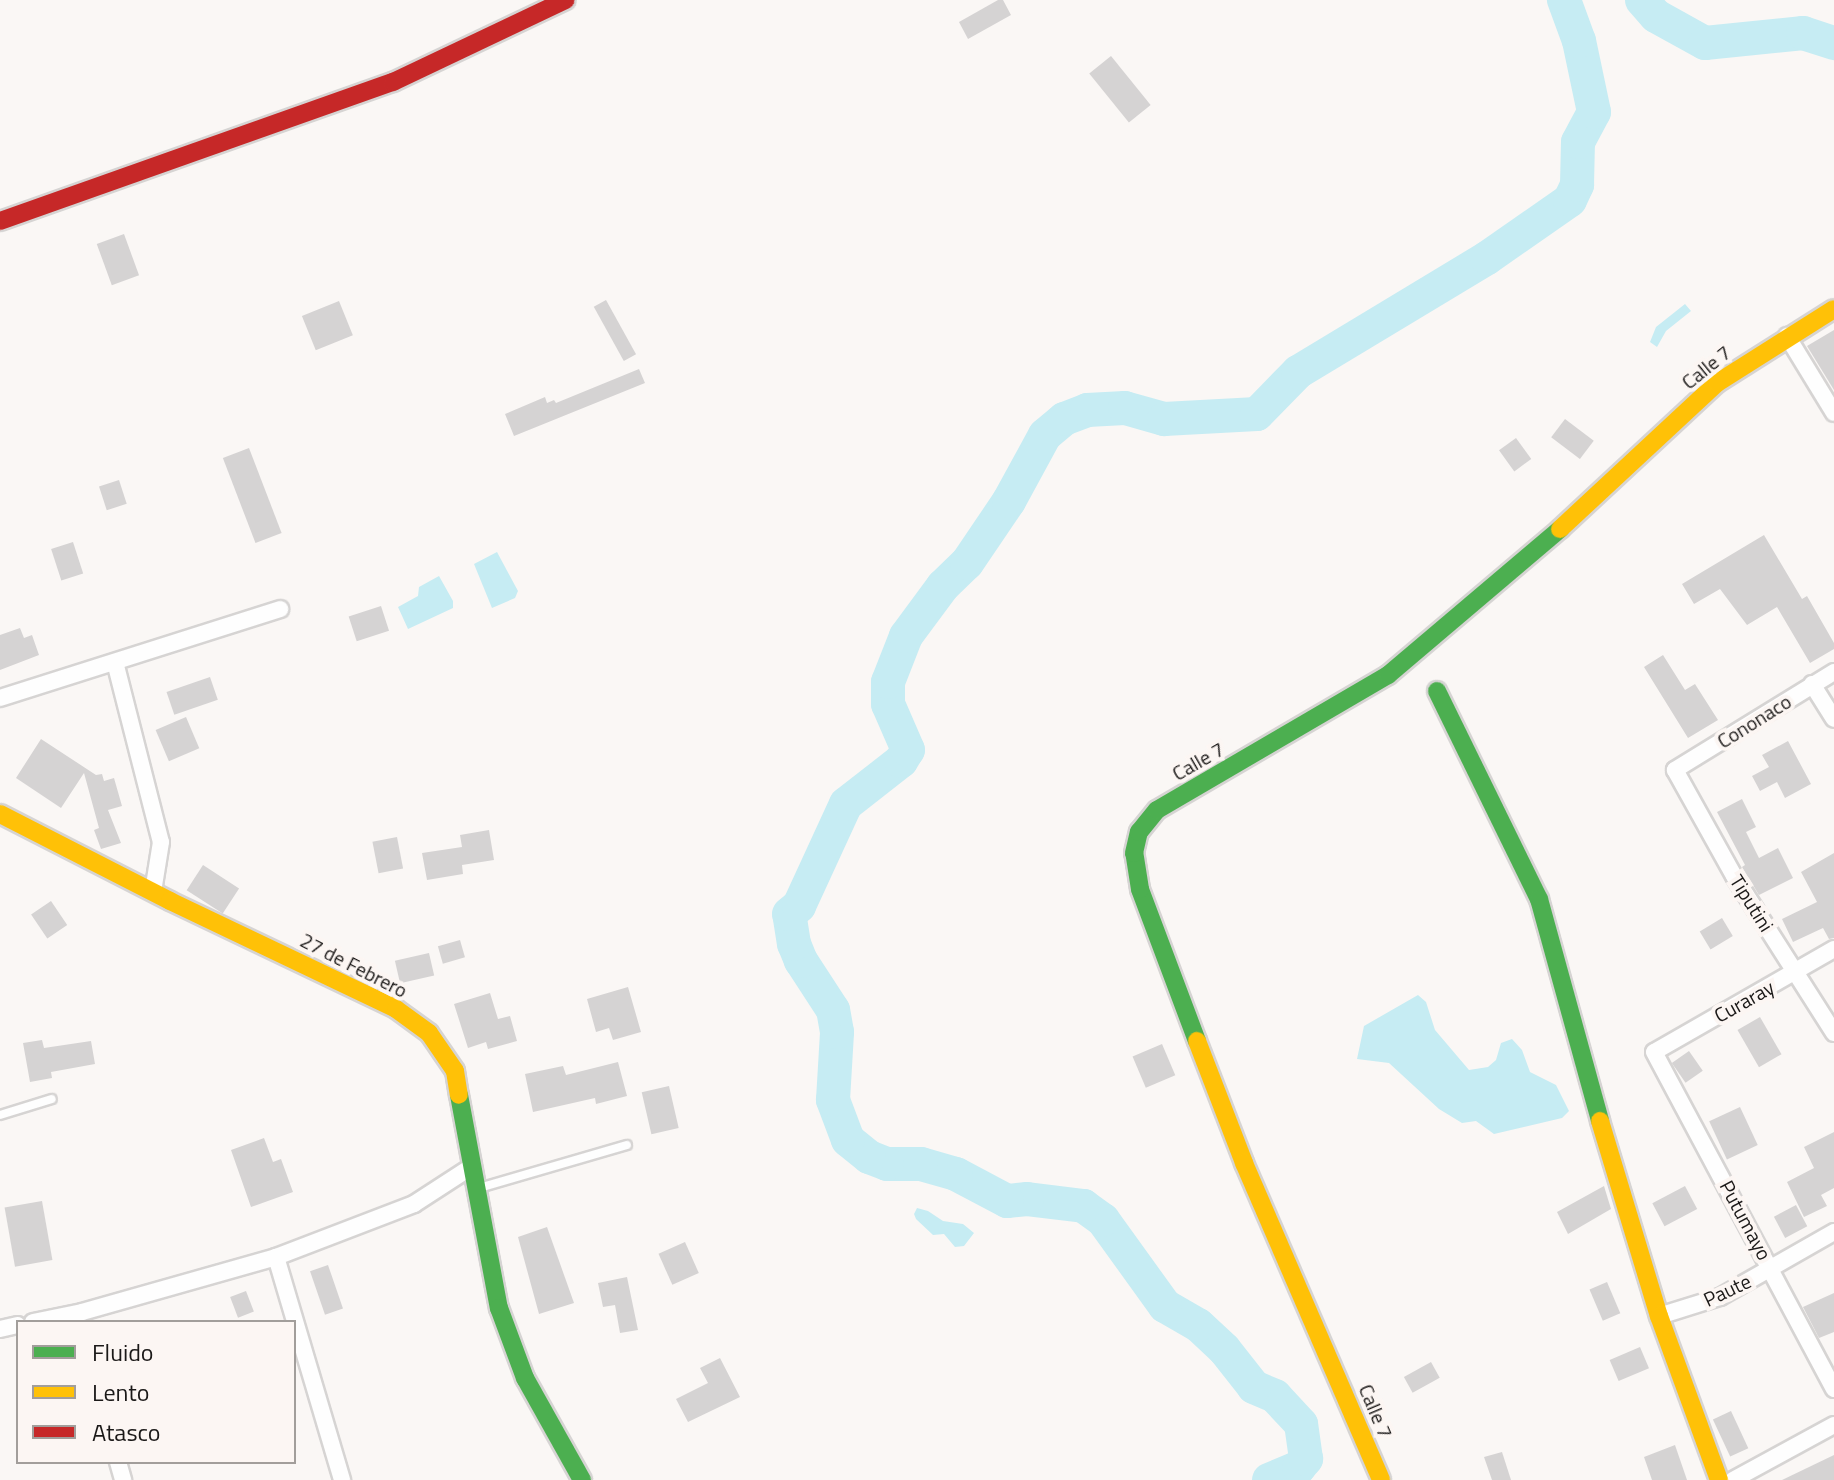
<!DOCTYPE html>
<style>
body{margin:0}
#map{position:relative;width:1834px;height:1480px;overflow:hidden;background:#faf7f5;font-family:"Titillium Web",sans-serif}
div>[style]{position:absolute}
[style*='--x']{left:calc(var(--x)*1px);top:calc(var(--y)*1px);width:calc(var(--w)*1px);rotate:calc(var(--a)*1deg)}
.water>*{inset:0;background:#c6ecf3}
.river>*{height:34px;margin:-17px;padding:0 17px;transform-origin:17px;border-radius:17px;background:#c6ecf3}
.building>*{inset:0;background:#d5d3d3;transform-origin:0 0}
.roads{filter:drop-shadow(2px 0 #d6d4d3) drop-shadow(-2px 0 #d6d4d3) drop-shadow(0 2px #d6d4d3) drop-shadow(0 -2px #d6d4d3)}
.lane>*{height:8px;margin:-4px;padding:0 4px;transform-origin:4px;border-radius:4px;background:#fefefe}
.street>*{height:16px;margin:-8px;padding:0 8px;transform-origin:8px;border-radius:8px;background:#fefefe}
.fast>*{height:18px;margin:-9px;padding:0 9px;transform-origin:9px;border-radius:9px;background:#4caf50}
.slow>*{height:18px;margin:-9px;padding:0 9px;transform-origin:9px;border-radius:9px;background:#ffc107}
.jam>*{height:18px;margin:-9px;padding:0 9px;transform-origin:9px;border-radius:9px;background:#c62828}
span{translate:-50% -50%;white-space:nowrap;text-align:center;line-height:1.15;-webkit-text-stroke:8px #fcf6f3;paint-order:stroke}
.street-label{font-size:20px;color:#1b1918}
.legend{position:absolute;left:16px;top:1320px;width:280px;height:144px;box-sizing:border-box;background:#fcf6f3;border:2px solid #a29e9b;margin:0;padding:10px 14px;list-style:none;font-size:24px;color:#1b1918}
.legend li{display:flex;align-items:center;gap:16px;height:40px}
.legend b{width:40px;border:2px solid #a29e9b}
</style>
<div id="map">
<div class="water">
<i style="clip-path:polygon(1685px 304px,1691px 311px,1666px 331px,1657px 347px,1650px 342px,1656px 327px)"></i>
<i style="clip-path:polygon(497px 552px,518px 591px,515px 598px,492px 608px,474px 564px)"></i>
<i style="clip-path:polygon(439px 576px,453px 601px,453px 608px,408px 629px,398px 607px,418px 596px,419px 587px)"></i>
<i style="clip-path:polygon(1418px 995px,1426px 1002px,1435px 1030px,1469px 1070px,1488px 1067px,1496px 1060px,1501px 1043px,1512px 1039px,1522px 1050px,1530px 1072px,1556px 1085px,1569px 1111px,1562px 1118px,1494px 1134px,1476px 1121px,1462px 1123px,1439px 1109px,1389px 1063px,1357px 1059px,1364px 1026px)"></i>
<i style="clip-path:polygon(917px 1208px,928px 1211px,943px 1221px,963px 1224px,974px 1233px,964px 1246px,955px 1247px,944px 1234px,933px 1235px,916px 1219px,914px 1214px)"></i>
</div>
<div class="river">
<i style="--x:1642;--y:0;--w:21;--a:49"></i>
<i style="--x:1656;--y:16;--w:56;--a:28.9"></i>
<i style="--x:1705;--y:43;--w:99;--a:-5.8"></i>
<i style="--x:1803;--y:33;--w:33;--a:18"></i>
<i style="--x:1269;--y:1480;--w:33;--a:-23"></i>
<i style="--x:1299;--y:1467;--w:11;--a:-49"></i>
<i style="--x:1306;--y:1459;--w:35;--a:-98"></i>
<i style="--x:1301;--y:1424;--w:38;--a:-133"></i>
<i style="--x:1275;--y:1396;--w:23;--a:-157"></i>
<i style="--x:1254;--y:1387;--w:48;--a:-128.3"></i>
<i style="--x:1224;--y:1349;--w:35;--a:-137"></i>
<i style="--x:1198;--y:1325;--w:38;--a:-150"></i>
<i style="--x:1165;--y:1306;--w:106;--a:-125.8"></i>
<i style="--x:1103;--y:1220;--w:24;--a:-144"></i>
<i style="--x:1084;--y:1206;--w:57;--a:-173"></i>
<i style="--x:1027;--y:1199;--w:20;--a:174"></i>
<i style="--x:1007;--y:1201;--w:58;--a:-152.1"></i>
<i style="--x:956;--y:1174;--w:36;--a:-164"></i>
<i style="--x:921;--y:1164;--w:34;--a:180"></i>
<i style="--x:887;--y:1164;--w:19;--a:-159"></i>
<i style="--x:869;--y:1157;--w:27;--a:-141"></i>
<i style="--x:848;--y:1140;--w:43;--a:-110.6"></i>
<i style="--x:833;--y:1100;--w:68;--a:-86.6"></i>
<i style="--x:837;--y:1032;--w:22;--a:-100"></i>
<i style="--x:833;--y:1010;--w:59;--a:-123.1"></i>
<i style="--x:801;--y:961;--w:18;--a:-112"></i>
<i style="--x:794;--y:944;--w:30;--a:-99"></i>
<i style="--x:789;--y:914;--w:13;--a:-39"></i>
<i style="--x:799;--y:906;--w:112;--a:-65.3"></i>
<i style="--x:846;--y:804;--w:70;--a:-38"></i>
<i style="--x:901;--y:761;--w:13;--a:-58"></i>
<i style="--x:908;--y:750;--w:50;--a:-113.5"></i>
<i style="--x:888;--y:704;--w:22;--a:-90"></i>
<i style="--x:888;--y:682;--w:49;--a:-68.6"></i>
<i style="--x:906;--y:636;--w:62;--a:-53.5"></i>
<i style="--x:943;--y:586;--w:33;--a:-44"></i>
<i style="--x:967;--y:563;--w:75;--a:-55.9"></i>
<i style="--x:1009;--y:501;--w:75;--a:-61.4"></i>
<i style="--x:1045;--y:435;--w:25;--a:-40"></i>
<i style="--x:1064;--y:419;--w:25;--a:-21"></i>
<i style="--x:1087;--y:410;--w:38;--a:-3"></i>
<i style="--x:1125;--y:408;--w:41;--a:15.8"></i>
<i style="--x:1164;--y:419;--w:93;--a:-3.1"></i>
<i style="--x:1257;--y:414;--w:59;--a:-45.7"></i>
<i style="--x:1298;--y:372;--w:221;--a:-31.1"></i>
<i style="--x:1487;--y:258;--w:101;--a:-34.9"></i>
<i style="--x:1570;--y:200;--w:17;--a:-65"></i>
<i style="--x:1577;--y:185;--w:43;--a:-88.7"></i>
<i style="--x:1578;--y:142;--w:34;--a:-62"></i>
<i style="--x:1594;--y:112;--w:73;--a:-101.9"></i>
<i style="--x:1579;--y:41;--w:44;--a:-110.1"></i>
</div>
<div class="building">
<i style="clip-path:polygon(998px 0,1003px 0,1011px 15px,968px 39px,959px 22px)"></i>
<i style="left:1111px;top:56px;width:63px;height:28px;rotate:51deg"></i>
<i style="left:124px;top:234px;width:44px;height:29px;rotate:70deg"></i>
<i style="left:606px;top:300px;width:62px;height:14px;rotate:61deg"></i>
<i style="left:339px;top:301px;width:37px;height:40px;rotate:68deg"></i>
<i style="clip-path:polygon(1834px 330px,1834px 390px,1807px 346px)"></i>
<i style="clip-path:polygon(639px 369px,645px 383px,514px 436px,505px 414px,545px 397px,547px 403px,554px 400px,556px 403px)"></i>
<i style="left:1565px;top:419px;width:36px;height:23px;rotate:37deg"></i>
<i style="left:1516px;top:438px;width:26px;height:21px;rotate:54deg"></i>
<i style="left:249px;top:448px;width:91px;height:28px;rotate:69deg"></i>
<i style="left:119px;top:480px;width:25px;height:21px;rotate:72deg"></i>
<i style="clip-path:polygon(1764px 535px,1802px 599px,1807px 596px,1834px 643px,1834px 649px,1810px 663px,1777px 607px,1747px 625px,1720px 589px,1694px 604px,1682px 584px)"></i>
<i style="left:73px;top:542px;width:33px;height:23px;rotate:72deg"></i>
<i style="left:381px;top:606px;width:26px;height:34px;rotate:72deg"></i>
<i style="clip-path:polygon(20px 628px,24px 638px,32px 635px,39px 655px,0 670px,0 635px)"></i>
<i style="clip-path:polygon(1663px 655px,1685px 690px,1695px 684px,1718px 720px,1688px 738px,1644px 667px)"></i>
<i style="left:210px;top:677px;width:24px;height:46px;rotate:71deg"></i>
<i style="left:186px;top:717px;width:34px;height:33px;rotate:67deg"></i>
<i style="clip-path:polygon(41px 739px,96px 775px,102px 774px,104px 781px,114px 778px,122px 806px,108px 810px,121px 843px,101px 849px,94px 830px,99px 828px,84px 773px,61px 808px,16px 778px)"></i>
<i style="clip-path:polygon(1788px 741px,1811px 784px,1785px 798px,1777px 782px,1760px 791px,1752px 776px,1769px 767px,1762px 755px)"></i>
<i style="clip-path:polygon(1742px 799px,1756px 827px,1746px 832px,1759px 858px,1778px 848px,1793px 878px,1759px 895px,1742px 867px,1745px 865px,1717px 812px)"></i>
<i style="clip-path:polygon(489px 830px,494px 860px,462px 865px,463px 874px,427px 880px,422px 853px,462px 847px,460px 835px)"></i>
<i style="left:397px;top:837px;width:32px;height:25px;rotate:79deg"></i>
<i style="clip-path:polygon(1834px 853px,1834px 938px,1829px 939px,1823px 928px,1793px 942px,1782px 919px,1817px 902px,1801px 872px)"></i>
<i style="left:203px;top:865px;width:43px;height:30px;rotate:33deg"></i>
<i style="left:51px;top:901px;width:29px;height:24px;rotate:56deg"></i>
<i style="left:1722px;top:918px;width:21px;height:26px;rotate:59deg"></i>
<i style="left:460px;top:940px;width:18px;height:23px;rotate:74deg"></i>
<i style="left:429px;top:953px;width:23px;height:35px;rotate:77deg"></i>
<i style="clip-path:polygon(628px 987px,641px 1032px,613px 1040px,609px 1028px,596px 1032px,587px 999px)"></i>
<i style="clip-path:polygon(490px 993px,498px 1019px,510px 1016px,517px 1041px,488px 1049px,486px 1042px,468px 1048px,454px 1004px)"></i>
<i style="left:1760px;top:1017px;width:43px;height:26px;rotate:60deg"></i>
<i style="clip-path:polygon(42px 1040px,44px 1048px,91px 1041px,95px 1064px,51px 1072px,52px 1078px,30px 1082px,23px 1043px)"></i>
<i style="left:1162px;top:1044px;width:34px;height:32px;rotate:67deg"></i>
<i style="left:1689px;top:1051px;width:24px;height:21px;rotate:55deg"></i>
<i style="clip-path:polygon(618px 1062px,627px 1096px,596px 1104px,595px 1098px,533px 1112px,525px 1074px,563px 1066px,566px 1075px)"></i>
<i style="left:669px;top:1086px;width:43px;height:28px;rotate:77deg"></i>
<i style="left:1740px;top:1107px;width:42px;height:34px;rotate:65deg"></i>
<i style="clip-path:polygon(1834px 1132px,1834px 1188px,1821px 1195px,1827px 1206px,1804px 1217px,1787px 1182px,1814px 1168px,1804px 1147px)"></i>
<i style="clip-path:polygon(264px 1138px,273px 1162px,281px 1159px,293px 1192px,251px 1207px,231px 1150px)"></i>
<i style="clip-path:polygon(1604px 1186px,1611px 1209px,1568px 1234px,1557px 1212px)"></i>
<i style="left:1685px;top:1186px;width:26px;height:37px;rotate:62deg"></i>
<i style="left:42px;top:1201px;width:60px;height:38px;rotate:80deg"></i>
<i style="left:1796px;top:1205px;width:24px;height:25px;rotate:62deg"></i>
<i style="clip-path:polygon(547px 1227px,574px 1303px,539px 1314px,518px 1237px)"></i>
<i style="left:685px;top:1242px;width:34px;height:29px;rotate:66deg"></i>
<i style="left:328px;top:1265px;width:46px;height:19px;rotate:71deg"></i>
<i style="clip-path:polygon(627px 1277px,638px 1330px,620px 1333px,615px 1305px,603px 1307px,598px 1283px)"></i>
<i style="left:1607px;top:1282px;width:34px;height:19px;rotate:67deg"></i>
<i style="left:246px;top:1291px;width:22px;height:17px;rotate:69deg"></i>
<i style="clip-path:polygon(1834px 1293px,1834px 1332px,1819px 1338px,1803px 1307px)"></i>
<i style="left:1640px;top:1347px;width:23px;height:33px;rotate:67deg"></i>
<i style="clip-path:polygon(720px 1358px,740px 1397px,688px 1422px,676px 1399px,708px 1383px,700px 1368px)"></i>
<i style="left:1431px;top:1362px;width:18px;height:31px;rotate:61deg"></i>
<i style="left:1731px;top:1411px;width:41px;height:20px;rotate:65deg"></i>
<i style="clip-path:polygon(1675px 1445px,1687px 1480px,1652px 1480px,1644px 1457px)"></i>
<i style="clip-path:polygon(1502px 1452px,1511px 1480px,1492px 1480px,1484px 1457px)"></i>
<i style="clip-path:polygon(1834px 1455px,1834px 1480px,1782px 1480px)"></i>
</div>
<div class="roads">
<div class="lane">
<i style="--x:0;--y:1115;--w:54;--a:-17.1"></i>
<i style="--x:479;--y:1188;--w:154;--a:-16.2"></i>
</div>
<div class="street">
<i style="--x:1787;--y:336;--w:90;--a:58.6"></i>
<i style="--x:115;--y:662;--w:186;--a:75.7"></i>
<i style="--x:161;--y:842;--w:51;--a:99.1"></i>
<i style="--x:1834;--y:672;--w:187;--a:148.4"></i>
<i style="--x:1675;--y:770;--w:121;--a:60.9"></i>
<i style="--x:1734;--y:876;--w:186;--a:57.5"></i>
<i style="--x:1812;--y:684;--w:41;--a:57.8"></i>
<i style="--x:0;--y:698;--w:294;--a:-17.6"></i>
<i style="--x:1834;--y:949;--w:207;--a:150.2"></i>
<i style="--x:1654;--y:1052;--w:382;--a:61.9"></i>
<i style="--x:276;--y:1257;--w:233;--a:73.5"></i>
<i style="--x:1659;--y:1316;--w:64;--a:-17.3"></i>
<i style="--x:1720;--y:1297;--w:131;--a:-29.7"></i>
<i style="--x:33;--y:1322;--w:50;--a:-11.5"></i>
<i style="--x:82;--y:1312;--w:202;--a:-15.8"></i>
<i style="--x:276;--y:1257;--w:148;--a:-21"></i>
<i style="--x:414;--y:1204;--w:68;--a:-33"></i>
<i style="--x:0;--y:1329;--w:18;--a:-13"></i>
<i style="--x:118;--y:1462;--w:19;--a:74"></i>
<i style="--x:1733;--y:1480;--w:115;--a:-28.6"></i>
</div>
<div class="fast">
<i style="--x:1437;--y:691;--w:232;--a:63.9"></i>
<i style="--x:1539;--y:899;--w:230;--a:74.6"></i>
<i style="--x:1197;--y:1041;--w:162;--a:-110.6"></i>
<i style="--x:1140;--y:889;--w:36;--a:-99"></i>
<i style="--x:1134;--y:853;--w:22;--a:-77"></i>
<i style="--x:1139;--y:832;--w:28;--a:-51"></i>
<i style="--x:1157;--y:810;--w:268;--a:-30.3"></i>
<i style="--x:1388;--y:675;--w:226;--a:-40.3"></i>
<i style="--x:459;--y:1095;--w:217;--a:79.4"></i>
<i style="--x:499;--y:1308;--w:75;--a:69.6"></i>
<i style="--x:525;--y:1378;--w:117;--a:60.8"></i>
</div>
<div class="slow">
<i style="--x:1560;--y:529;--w:214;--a:-42.9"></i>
<i style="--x:1717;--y:383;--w:138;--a:-32.3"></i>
<i style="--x:0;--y:814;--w:191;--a:27.1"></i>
<i style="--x:170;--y:901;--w:250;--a:25.5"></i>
<i style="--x:396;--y:1009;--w:41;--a:36"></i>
<i style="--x:429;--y:1033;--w:46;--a:55.6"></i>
<i style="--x:455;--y:1071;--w:24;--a:81"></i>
<i style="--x:1197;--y:1041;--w:131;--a:68.9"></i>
<i style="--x:1244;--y:1163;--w:345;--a:66.6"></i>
<i style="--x:1600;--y:1121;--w:204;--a:73.2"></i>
<i style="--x:1659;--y:1316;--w:175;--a:69.9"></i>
</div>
<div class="jam">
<i style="--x:0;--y:221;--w:417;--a:-19.5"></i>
<i style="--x:393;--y:82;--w:191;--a:-25.4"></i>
</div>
</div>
<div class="street-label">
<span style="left:1706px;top:367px;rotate:-39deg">Calle 7</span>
<span style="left:1754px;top:721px;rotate:-32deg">Cononaco</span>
<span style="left:1198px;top:761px;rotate:-30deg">Calle 7</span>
<span style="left:1752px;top:903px;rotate:58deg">Tiputini</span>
<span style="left:354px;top:965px;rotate:27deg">27 de Febrero</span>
<span style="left:1744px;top:1001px;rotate:-29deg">Curaray</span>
<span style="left:1746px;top:1220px;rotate:62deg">Putumayo</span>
<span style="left:1727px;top:1290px;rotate:-25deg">Paute</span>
<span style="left:1376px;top:1411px;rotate:67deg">Calle 7</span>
</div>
<ul class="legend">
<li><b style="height:10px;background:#4caf50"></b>Fluido</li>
<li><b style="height:10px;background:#ffc107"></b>Lento</li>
<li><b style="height:10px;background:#c62828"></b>Atasco</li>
</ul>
</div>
